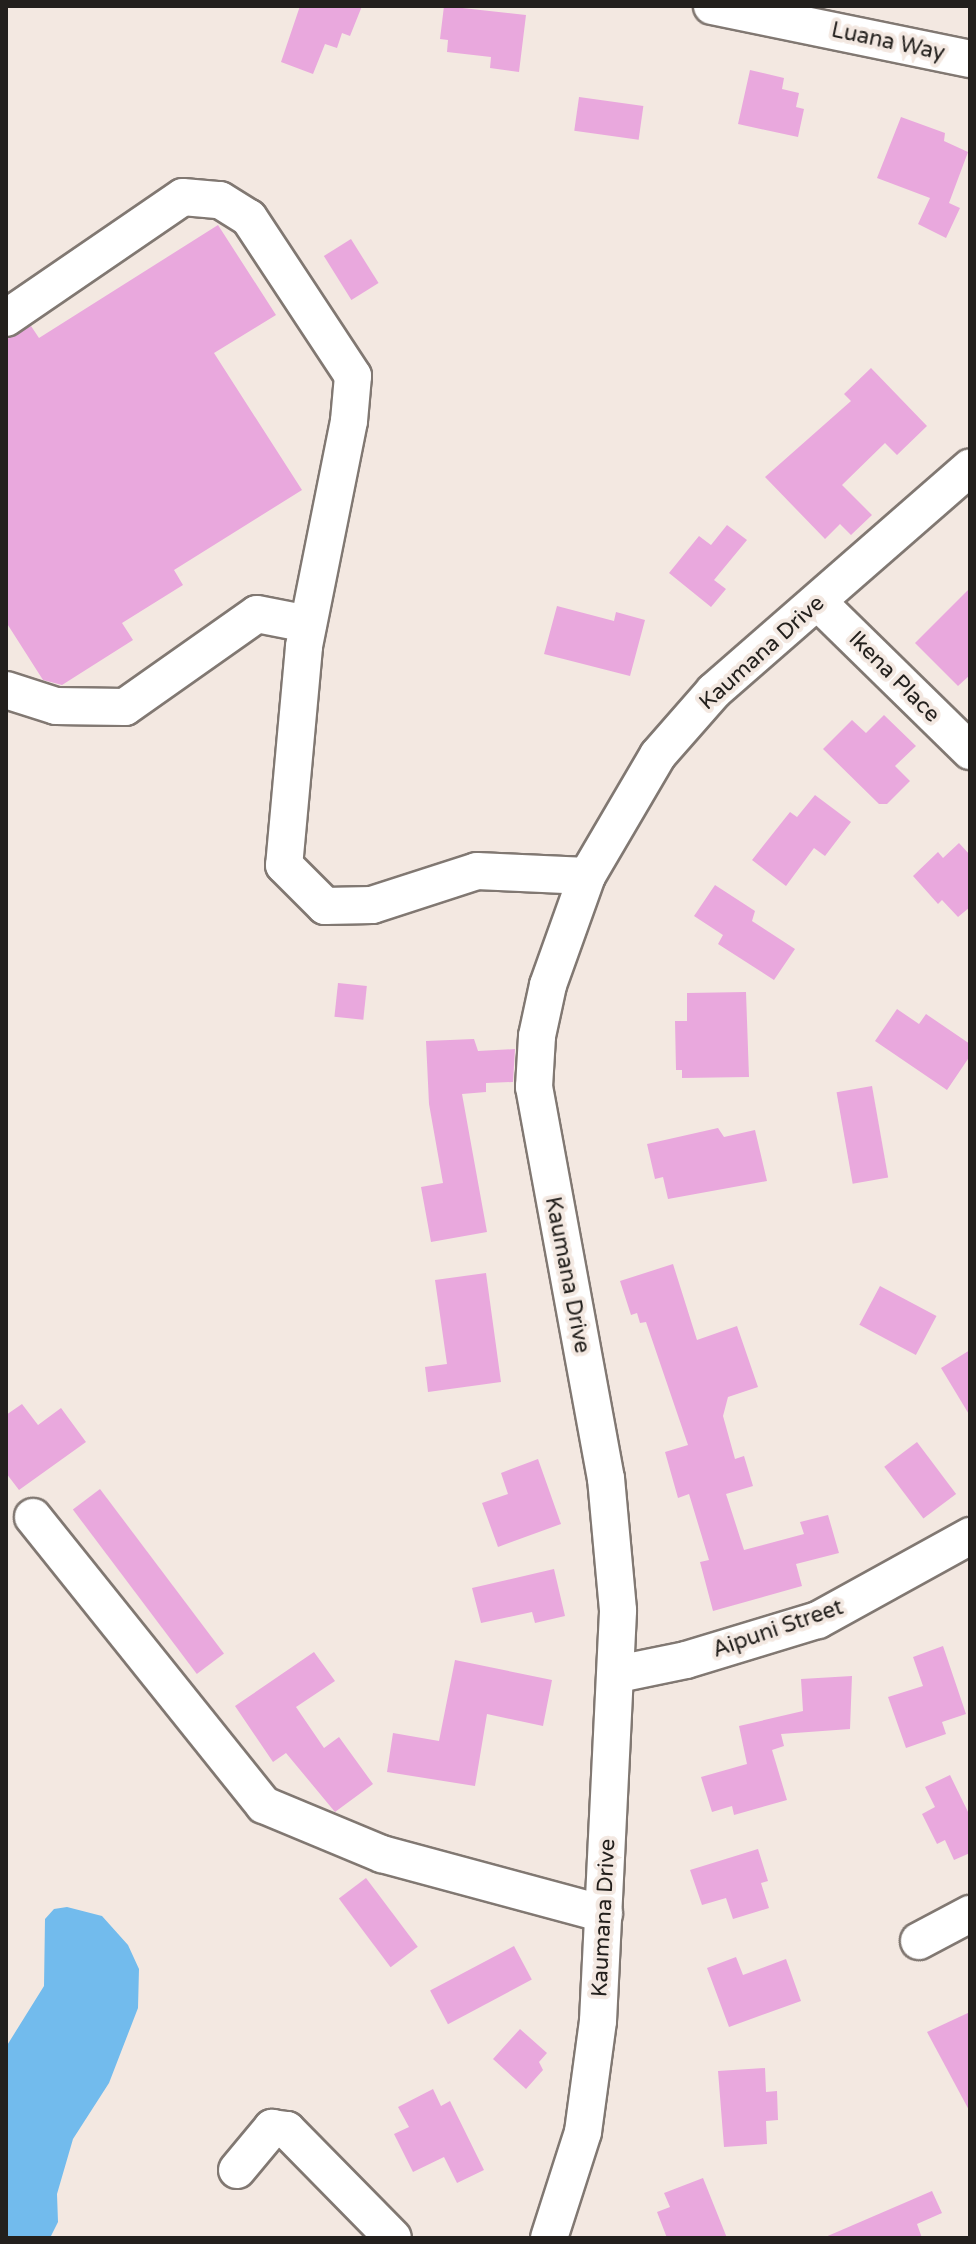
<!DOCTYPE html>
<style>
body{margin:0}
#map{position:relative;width:976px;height:2244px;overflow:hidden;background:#f3e8e1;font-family:"Varela Round",sans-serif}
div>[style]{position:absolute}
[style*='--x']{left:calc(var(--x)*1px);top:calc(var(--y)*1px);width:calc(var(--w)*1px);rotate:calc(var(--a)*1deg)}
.water>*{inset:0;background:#72bbed}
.building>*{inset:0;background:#e9a8dd;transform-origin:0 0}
.roads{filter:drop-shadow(2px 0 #817872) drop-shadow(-2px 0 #817872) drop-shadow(0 2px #817872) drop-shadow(0 -2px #817872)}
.minor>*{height:36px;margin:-18px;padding:0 18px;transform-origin:18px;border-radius:18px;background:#fff}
span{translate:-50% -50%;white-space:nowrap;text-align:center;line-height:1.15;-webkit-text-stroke:8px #f3e8e1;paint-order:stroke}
.street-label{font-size:22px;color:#23201d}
.frame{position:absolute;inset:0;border:8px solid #23201d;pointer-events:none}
</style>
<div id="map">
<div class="water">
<i style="clip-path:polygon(67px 1907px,102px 1916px,128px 1945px,139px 1969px,138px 2008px,109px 2083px,73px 2139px,57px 2194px,58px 2222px,50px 2238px,6px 2238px,6px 2047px,44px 1986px,45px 1919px,54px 1909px)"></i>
</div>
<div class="building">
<i style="clip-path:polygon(300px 6px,362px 6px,350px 36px,342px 33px,337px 48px,325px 44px,313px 74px,281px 62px)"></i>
<i style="clip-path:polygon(444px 6px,526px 15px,519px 72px,490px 68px,491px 57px,447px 52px,448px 40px,440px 39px)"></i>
<i style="clip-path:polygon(750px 70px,784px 78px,782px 89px,799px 93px,796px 107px,804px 109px,798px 137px,738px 124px)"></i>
<i style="left:579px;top:97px;width:65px;height:34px;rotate:8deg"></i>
<i style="clip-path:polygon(901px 117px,945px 133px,944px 141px,968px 152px,949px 203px,960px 208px,946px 238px,918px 224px,930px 198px,877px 178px)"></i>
<i style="clip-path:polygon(218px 225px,276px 315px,214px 353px,302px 490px,174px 570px,183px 585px,122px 623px,133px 640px,62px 685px,43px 680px,6px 622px,6px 339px,31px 326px,39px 338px)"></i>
<i style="left:351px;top:239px;width:52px;height:32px;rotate:58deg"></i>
<i style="clip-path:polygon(871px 368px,927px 426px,897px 455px,885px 443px,842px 485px,872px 515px,851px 535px,840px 524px,825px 539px,765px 477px,851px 401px,844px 394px)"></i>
<i style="clip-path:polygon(727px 525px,747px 540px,714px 580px,726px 589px,711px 607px,669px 573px,699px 536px,711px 545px)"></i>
<i style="clip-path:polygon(970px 588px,970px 675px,958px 686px,915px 643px)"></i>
<i style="clip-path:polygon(557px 606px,614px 621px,616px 612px,645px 620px,630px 676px,544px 654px)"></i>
<i style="clip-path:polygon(884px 715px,916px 746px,895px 766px,910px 781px,887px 804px,879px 804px,823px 749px,852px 720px,866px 733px)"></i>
<i style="clip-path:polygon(815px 795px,851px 822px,825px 856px,814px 848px,786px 886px,752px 860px,790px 812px,797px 817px)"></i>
<i style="clip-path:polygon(959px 843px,970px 855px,970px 907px,958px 917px,942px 900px,938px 904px,913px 876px,938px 852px,943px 858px)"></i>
<i style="clip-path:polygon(715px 885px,755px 911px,752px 921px,795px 949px,774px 980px,718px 944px,723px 935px,694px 916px)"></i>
<i style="left:338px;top:983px;width:29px;height:34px;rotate:6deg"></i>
<i style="clip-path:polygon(746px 992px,749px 1077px,682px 1078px,682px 1070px,676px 1070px,675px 1021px,687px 1021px,687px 993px)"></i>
<i style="clip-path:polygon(897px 1009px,919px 1024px,926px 1014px,970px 1044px,970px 1056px,947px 1090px,875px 1041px)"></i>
<i style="clip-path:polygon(474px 1039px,478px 1051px,515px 1049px,513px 1082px,486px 1083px,486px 1092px,462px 1094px,487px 1232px,431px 1242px,421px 1187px,443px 1183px,429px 1104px,426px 1041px)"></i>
<i style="left:872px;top:1086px;width:93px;height:36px;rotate:80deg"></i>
<i style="clip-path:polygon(718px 1128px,724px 1137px,755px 1130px,767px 1181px,668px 1199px,663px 1177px,655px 1179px,647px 1144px)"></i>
<i style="clip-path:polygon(673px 1264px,697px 1340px,737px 1326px,758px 1387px,728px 1397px,723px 1416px,735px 1459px,744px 1456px,753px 1486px,726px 1494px,744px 1550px,804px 1534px,800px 1522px,828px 1515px,839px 1553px,796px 1564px,802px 1586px,713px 1611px,700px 1562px,709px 1560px,689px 1494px,678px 1498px,665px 1452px,688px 1445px,646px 1322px,640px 1323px,637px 1313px,631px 1315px,620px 1281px)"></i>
<i style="clip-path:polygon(486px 1273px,501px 1382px,428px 1392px,425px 1367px,447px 1364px,435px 1280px)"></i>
<i style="left:880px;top:1286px;width:64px;height:44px;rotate:28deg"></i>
<i style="clip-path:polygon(970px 1350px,970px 1416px,941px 1368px)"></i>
<i style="clip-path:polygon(22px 1404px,38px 1425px,61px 1408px,86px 1442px,19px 1490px,6px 1473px,6px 1415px)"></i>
<i style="left:917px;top:1442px;width:65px;height:41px;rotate:53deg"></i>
<i style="clip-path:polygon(538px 1459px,561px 1524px,498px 1547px,482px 1503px,508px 1494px,501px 1473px)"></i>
<i style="left:100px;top:1489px;width:206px;height:34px;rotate:53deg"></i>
<i style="clip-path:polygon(554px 1569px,565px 1616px,535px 1623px,532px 1612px,481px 1623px,472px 1588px)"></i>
<i style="clip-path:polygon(943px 1646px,966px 1714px,942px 1722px,946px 1734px,906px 1748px,888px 1697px,923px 1686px,913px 1657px)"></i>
<i style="clip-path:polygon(314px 1652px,335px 1681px,296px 1707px,324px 1748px,339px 1737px,373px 1784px,335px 1812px,286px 1753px,273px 1762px,235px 1706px)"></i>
<i style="clip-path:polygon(455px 1660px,552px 1680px,543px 1726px,487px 1714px,475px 1786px,387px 1772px,393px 1733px,439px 1741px)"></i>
<i style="clip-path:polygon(852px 1676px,850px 1729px,781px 1734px,784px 1746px,772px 1750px,787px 1800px,734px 1815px,732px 1806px,712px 1812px,701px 1777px,747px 1764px,739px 1726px,803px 1711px,801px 1679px)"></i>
<i style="clip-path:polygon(950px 1775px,970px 1816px,970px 1853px,954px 1860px,945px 1840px,937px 1844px,922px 1814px,935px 1807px,925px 1787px)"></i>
<i style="clip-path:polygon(758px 1849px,768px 1881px,761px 1883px,769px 1908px,733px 1919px,726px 1898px,702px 1905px,690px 1870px)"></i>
<i style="left:366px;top:1878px;width:86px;height:34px;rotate:53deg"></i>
<i style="left:514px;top:1946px;width:38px;height:95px;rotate:62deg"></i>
<i style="clip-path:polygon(736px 1957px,743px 1975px,786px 1959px,801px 2001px,729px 2027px,707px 1968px)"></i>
<i style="clip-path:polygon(970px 2012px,970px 2112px,927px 2032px)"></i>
<i style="clip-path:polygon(520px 2029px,547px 2053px,539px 2062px,543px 2070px,526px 2089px,493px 2059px)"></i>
<i style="clip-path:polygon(765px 2068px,766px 2092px,777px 2091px,778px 2120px,766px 2121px,767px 2144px,724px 2147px,718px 2071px)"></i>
<i style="clip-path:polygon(433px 2089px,441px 2106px,450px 2101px,484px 2170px,457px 2183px,444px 2157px,413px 2172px,394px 2134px,409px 2127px,398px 2107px)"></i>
<i style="clip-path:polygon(703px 2178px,727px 2238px,667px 2238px,657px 2212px,670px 2207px,664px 2193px)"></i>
<i style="clip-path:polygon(932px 2191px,942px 2213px,917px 2224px,922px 2238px,823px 2238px)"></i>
</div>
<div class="roads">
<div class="minor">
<i style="--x:712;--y:6;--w:263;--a:11.6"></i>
<i style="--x:6;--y:318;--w:214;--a:-34.4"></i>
<i style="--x:183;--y:197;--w:37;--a:5"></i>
<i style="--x:220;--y:200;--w:34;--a:32"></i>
<i style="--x:249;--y:218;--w:189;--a:56.6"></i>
<i style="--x:353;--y:376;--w:45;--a:95.1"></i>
<i style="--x:349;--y:421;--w:230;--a:101.3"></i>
<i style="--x:304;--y:647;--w:219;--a:95.2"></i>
<i style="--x:284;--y:865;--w:58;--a:45"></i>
<i style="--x:325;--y:906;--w:47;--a:-1.2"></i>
<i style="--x:372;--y:905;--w:110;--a:-17.9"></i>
<i style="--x:477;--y:871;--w:110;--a:2.6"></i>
<i style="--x:818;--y:602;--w:213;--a:44.4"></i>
<i style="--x:6;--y:690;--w:52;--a:17.7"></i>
<i style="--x:56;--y:706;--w:69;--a:0.8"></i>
<i style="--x:125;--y:707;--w:161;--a:-35.2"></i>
<i style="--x:257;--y:614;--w:52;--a:11.1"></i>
<i style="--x:33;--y:1517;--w:369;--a:51.3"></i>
<i style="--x:264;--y:1805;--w:128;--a:22.6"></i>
<i style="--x:382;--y:1854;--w:230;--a:15.1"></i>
<i style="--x:618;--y:1674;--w:69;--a:-11.6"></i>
<i style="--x:686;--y:1660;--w:138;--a:-16.9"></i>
<i style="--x:818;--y:1620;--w:174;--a:-28.9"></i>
<i style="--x:919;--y:1941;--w:58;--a:-27.9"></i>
<i style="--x:237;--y:2170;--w:55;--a:-50.2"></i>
<i style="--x:272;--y:2128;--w:15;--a:8"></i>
<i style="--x:287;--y:2130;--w:151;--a:45.5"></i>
<i style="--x:549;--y:2238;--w:111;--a:-72.2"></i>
<i style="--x:583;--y:2132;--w:112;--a:-82.3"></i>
<i style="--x:598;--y:2021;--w:411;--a:-87.2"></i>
<i style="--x:618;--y:1610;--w:132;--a:-95.2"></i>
<i style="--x:606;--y:1479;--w:399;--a:-100.4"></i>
<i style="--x:534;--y:1087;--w:51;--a:-86.6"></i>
<i style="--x:537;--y:1036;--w:52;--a:-77.8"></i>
<i style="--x:548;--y:985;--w:116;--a:-70.3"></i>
<i style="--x:587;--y:876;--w:140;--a:-59.6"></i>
<i style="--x:658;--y:755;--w:85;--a:-48.8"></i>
<i style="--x:714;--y:691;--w:340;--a:-41.1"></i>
</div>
</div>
<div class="street-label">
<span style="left:888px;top:42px;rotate:12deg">Luana Way</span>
<span style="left:762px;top:653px;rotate:-42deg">Kaumana Drive</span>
<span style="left:894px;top:677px;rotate:45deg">Ikena Place</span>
<span style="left:567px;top:1275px;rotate:79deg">Kaumana Drive</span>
<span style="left:778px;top:1629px;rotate:-19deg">Aipuni Street</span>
<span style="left:604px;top:1918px;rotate:-87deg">Kaumana Drive</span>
</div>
<div class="frame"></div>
</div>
